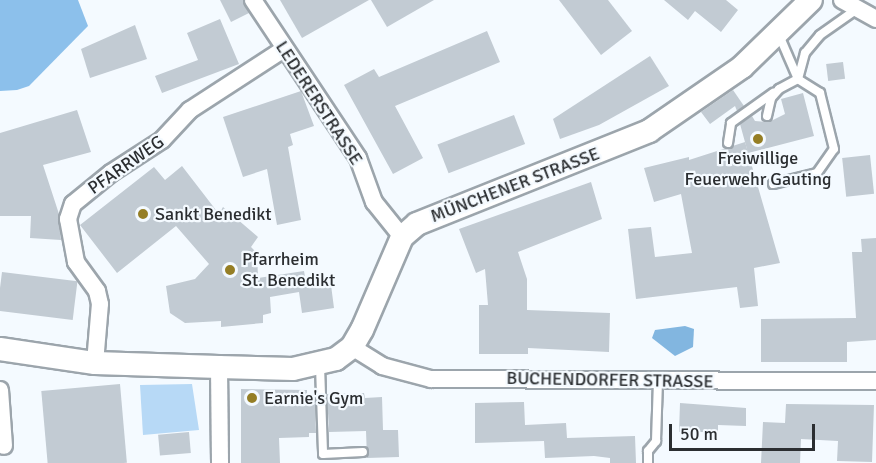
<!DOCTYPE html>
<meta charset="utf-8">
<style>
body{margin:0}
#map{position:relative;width:876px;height:463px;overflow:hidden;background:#f4faff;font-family:Signika,sans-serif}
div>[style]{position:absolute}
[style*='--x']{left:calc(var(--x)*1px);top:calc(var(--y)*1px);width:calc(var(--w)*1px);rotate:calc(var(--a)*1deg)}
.green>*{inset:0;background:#b7d9f6}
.forest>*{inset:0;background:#8cc0eb}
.water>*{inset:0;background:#82b6e0}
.building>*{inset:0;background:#c2cbd3;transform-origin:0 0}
.roads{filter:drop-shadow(2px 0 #9ca5ac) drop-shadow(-2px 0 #9ca5ac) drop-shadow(0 2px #9ca5ac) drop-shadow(0 -2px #9ca5ac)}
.service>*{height:8px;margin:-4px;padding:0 4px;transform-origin:4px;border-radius:4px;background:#fff}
.minor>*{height:16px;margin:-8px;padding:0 8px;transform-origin:8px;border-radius:8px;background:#fff}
.secondary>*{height:22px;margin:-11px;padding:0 11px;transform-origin:11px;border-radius:11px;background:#fff}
.dots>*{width:16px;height:16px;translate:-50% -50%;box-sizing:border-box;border:3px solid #f4faff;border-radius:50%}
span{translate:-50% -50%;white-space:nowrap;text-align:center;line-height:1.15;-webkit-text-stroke:4.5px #f4faff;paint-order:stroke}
.street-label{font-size:18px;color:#2b2e31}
.poi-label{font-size:18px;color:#2b2e31}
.left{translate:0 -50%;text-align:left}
.scale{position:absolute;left:669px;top:424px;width:146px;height:27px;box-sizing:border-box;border:3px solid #2b2e31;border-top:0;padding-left:8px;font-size:18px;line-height:21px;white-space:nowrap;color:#2b2e31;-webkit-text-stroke:4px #f4faff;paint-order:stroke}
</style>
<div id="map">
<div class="green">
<i style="clip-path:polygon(192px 384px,199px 430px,143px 435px,140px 385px)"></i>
</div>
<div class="forest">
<i style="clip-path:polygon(0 0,78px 0,88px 26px,29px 86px,17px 90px,0 91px)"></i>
</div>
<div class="water">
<i style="clip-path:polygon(685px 326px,694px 329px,693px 347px,675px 356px,652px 338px,655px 330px)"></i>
</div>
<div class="building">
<i style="clip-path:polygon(220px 0,243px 0,249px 13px,231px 22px)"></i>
<i style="clip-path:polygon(280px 0,369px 0,302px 38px)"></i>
<i style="clip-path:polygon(371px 0,434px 0,387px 27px)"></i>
<i style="clip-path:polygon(559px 0,608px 0,632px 31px,601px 55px)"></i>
<i style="clip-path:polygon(664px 0,726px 0,738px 10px,721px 32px,695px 11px,688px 20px)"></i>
<i style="clip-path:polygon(220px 19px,239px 64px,162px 93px,155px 76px,198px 60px,187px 33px)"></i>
<i style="clip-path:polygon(135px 25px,147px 59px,90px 78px,81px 49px)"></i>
<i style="clip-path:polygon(487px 31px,500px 62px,395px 106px,423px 158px,393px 174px,344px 85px,374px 69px,379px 77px)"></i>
<i style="clip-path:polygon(650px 56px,669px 86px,599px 125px,560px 139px,553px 119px)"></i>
<i style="left:843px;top:62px;width:17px;height:17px;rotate:83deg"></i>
<i style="clip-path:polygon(733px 90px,744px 106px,737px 111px,735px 106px,710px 124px,701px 112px)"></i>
<i style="clip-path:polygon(301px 91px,314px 126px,290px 134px,293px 145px,288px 147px,301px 220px,277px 225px,267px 169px,243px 177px,223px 117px)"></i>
<i style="clip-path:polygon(803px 93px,814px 136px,748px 153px,740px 124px,752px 116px,755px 121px,769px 122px,785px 114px,781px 99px)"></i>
<i style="clip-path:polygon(77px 110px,91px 152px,43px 165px,59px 214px,61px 240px,30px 238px,31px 216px,0 216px,0 133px)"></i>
<i style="left:514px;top:115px;width:31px;height:82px;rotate:69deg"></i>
<i style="clip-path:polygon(745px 142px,780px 263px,754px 268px,758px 306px,740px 308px,737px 287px,636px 299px,628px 229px,651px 227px,655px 257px,692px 253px,681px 194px,654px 202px,644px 168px,689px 157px,689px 160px)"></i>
<i style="left:870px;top:155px;width:39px;height:28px;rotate:84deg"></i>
<i style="clip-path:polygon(182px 166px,219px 214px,223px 207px,258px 237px,251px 247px,257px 253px,258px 278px,304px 271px,307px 288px,331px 285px,334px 308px,302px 313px,299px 292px,270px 297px,271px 313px,263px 315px,263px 323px,221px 327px,221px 321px,185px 323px,170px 313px,166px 286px,195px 279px,209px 264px,176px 226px,117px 273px,80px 225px,154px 167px,165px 180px)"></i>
<i style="clip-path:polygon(591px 182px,602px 219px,518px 252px,527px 279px,527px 310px,610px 313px,609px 352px,528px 348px,528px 354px,479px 354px,479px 305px,488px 305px,485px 269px,476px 273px,459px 229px)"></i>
<i style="clip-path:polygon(876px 238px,876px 340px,847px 342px,847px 362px,761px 362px,761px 319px,856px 318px,852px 252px,862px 252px,861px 239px)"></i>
<i style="left:2px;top:272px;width:76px;height:39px;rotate:7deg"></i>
<i style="left:120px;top:384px;width:79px;height:79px;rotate:85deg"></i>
<i style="clip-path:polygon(241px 389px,307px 390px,307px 395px,315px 395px,316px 433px,309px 433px,309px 437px,279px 438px,280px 463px,241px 463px)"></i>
<i style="clip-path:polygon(364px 393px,365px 398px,382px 397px,383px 430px,398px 430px,399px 457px,367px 458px,366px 431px,329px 432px,327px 394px)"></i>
<i style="clip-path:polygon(524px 402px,525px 425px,566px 423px,567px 438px,635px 436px,636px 463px,610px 463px,610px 458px,594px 456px,545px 458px,544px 441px,475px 443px,475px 403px)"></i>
<i style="clip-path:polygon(680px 403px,746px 408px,746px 426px,718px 425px,718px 432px,679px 432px)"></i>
<i style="clip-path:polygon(786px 404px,874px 405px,872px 462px,837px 461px,838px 441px,801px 439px,800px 463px,761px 463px,763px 422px,785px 423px)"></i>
<i style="left:189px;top:432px;width:21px;height:31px;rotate:85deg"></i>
</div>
<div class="roads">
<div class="service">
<i style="--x:767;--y:116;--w:18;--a:-77"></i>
<i style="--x:771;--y:98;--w:12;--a:-48"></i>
<i style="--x:779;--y:89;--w:21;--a:-28"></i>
<i style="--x:798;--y:79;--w:48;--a:-113.4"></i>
<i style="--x:728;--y:143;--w:20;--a:-81"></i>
<i style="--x:731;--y:123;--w:52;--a:-35.5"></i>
<i style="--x:773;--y:184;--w:45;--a:-14"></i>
<i style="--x:817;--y:173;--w:29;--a:-55"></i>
<i style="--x:834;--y:149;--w:58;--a:-104"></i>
<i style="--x:820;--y:93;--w:26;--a:-148"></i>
<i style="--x:798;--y:79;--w:27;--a:-75"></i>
<i style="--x:805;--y:53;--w:23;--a:-50"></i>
<i style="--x:820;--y:35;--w:45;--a:-35.1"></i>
<i style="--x:320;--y:366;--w:88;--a:88"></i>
<i style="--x:323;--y:454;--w:40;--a:-2.9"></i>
<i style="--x:648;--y:463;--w:12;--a:-90"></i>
<i style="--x:648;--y:451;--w:13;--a:-51"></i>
<i style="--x:656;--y:441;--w:61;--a:-88.1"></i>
</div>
<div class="minor">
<i style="--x:253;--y:0;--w:190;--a:56.4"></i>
<i style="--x:358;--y:158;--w:47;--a:70"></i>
<i style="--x:374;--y:202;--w:45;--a:51.3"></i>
<i style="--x:842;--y:0;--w:39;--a:29"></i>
<i style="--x:352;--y:347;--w:36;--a:32"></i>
<i style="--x:382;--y:366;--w:51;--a:14.9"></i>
<i style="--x:431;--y:379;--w:445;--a:0.3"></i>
<i style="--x:95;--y:363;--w:59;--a:-85.2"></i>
<i style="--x:100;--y:304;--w:13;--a:-103"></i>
<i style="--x:97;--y:291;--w:36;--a:-126"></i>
<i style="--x:76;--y:262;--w:44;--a:-100.5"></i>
<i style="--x:68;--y:219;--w:16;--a:-72"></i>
<i style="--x:73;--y:204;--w:49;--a:-39.2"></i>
<i style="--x:111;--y:173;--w:61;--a:-32.9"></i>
<i style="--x:162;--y:140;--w:41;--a:-47"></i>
<i style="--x:190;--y:110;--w:112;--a:-33"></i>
<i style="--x:219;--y:367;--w:96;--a:89.4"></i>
<i style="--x:0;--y:390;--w:56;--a:85.9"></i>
</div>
<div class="secondary">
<i style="--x:0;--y:349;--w:96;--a:8.4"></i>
<i style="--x:95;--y:363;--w:124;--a:1.8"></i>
<i style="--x:219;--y:367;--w:74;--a:1.5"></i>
<i style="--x:293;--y:369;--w:44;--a:-13.1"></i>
<i style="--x:336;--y:359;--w:20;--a:-37"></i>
<i style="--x:352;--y:347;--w:20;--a:-60"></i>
<i style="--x:362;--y:330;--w:101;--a:-66.7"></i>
<i style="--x:402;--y:237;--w:20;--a:-41"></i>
<i style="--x:417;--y:224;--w:250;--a:-21.8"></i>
<i style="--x:649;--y:131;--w:113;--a:-34.5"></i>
<i style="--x:742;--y:67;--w:96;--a:-44.2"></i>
</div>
</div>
<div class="dots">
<i style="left:758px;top:139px;background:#957e25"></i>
<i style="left:143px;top:214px;background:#957e25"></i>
<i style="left:230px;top:270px;background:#957e25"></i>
<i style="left:252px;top:398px;background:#957e25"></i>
</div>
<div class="street-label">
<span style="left:319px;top:103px;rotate:57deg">LEDERERSTRASSE</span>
<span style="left:126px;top:165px;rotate:-35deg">PFARRWEG</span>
<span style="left:515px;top:185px;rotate:-21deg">MÜNCHENER STRASSE</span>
<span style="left:610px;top:380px;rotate:1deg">BUCHENDORFER STRASSE</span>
</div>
<div class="poi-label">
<span style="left:758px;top:169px">Freiwillige<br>Feuerwehr Gauting</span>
<span class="left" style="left:155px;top:214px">Sankt Benedikt</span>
<span class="left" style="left:242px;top:270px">Pfarrheim<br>St. Benedikt</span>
<span class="left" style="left:264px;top:398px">Earnie's Gym</span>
</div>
<div class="scale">50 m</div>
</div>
